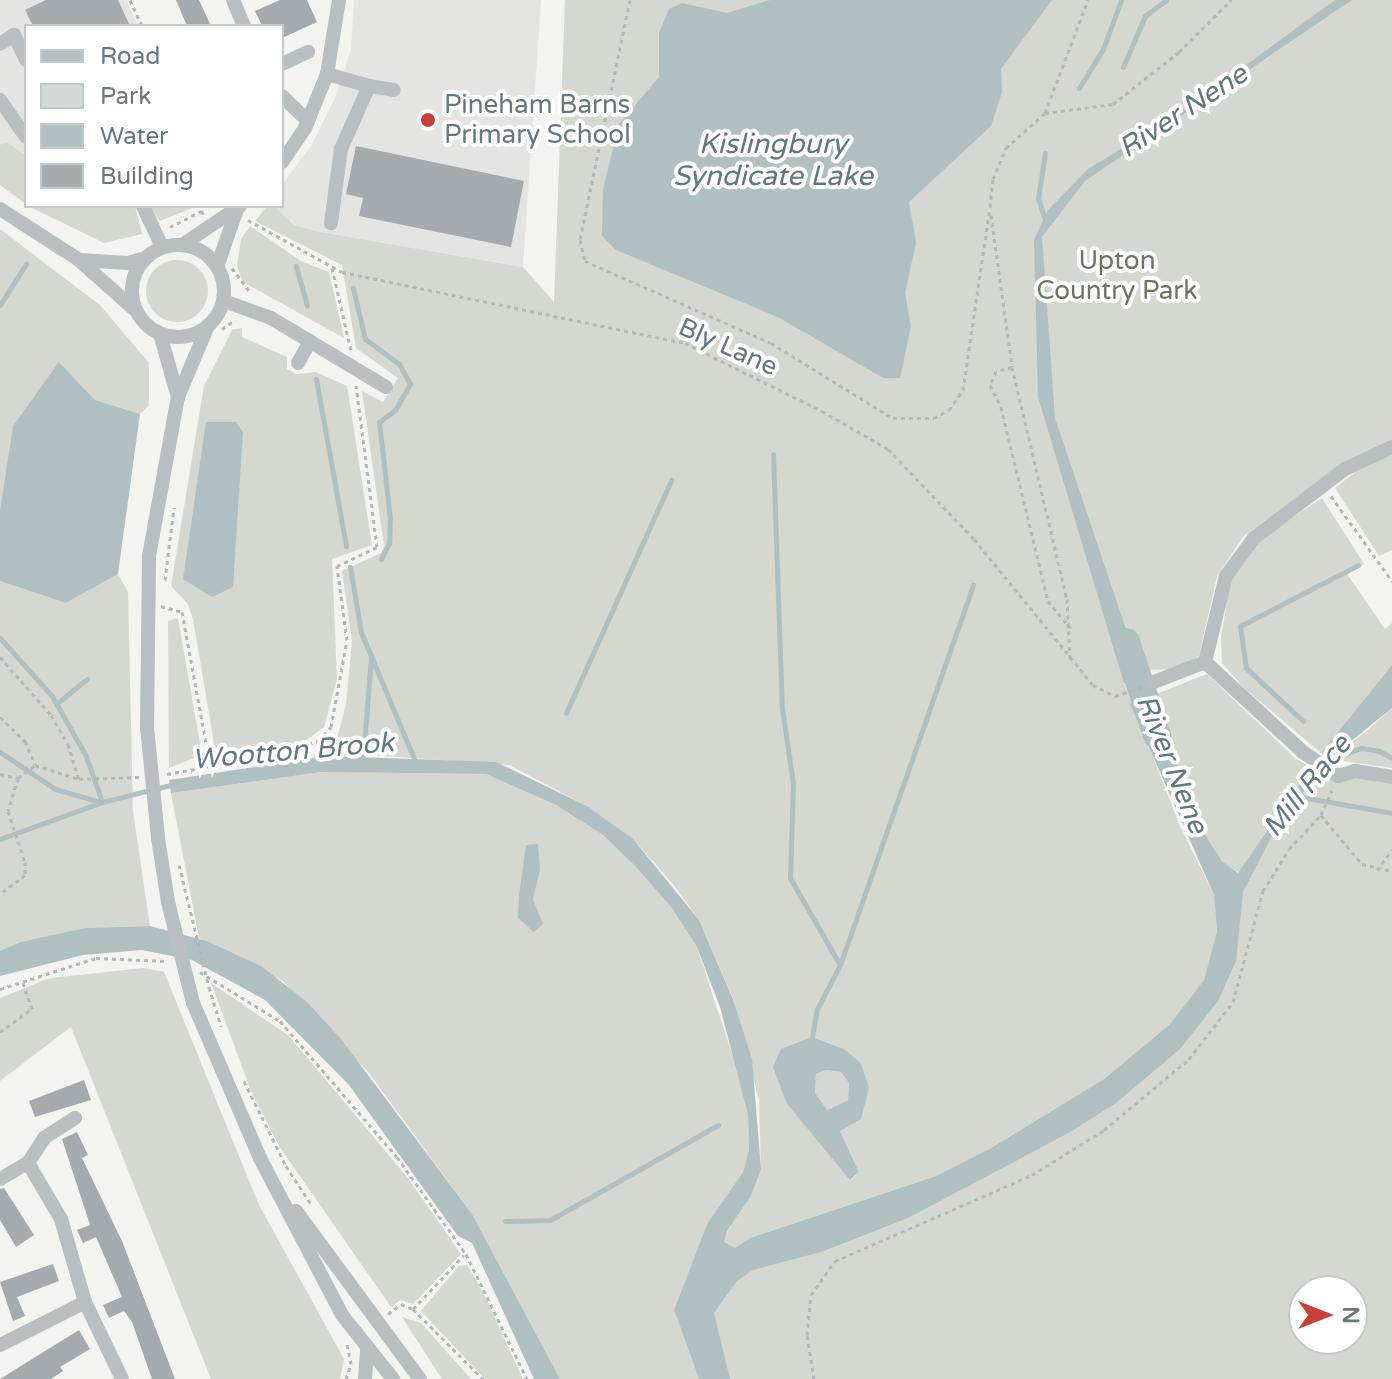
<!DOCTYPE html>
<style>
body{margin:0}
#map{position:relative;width:1392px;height:1379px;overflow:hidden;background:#f3f3f0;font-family:"Varela Round",sans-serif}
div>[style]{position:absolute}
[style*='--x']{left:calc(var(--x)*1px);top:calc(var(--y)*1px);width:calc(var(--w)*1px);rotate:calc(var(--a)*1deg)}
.built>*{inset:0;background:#e4e4e3}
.green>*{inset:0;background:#d4d8d0}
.round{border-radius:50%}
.water>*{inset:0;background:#b0bfbf}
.stream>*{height:5px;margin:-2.5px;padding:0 2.5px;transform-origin:2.5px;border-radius:2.5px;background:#b0bfbf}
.river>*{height:28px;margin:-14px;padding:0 14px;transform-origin:14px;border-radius:14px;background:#b0bfbf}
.building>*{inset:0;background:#a3abae}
.path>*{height:3px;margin-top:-1.5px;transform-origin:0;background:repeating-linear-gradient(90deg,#b3b7b8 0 4px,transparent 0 8px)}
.minor>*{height:14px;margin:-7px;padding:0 7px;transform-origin:7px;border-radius:7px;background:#b9bec0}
.minor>.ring{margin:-7px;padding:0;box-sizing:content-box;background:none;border:14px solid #b9bec0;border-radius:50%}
.path-bridge>*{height:3px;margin-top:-1.5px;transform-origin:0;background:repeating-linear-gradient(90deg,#b3b7b8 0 4px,transparent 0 8px)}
.minor-bridge>*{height:14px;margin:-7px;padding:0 7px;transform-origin:7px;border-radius:7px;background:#b9bec0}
.dots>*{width:22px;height:22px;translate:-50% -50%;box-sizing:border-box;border:4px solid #fff;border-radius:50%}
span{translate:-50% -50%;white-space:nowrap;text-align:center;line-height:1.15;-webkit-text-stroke:8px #fff;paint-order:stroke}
.poi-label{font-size:26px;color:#66777d}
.left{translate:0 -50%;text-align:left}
.park-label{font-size:26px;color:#6b7564}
.street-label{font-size:26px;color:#66777d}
.water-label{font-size:28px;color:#62797b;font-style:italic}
.legend{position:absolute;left:24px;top:24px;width:260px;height:184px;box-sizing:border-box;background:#fff;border:2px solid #c2c9cb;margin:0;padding:10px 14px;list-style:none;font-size:24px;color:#66777d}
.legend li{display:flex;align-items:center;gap:16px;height:40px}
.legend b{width:40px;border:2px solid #c2c9cb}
.north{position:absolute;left:1288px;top:1275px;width:80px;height:80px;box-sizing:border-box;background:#fff;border:2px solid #c2c9cb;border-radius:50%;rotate:90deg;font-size:22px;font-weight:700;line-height:32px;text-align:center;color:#66777d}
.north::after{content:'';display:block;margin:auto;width:28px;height:36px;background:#cb3f39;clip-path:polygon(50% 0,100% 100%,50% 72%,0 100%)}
</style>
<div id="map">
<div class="built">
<i style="clip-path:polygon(0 0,126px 0,138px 26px,26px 26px,26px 182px,0 164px)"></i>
<i style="clip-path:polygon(354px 0,541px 0,523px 267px,320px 232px,294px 225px,274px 206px,282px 206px,282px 185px,312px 144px,336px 96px,351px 49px)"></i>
</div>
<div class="green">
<i style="clip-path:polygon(evenodd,565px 0,1392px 0,1392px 440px,1340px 465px,1243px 537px,1217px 576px,1199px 656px,1176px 669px,1148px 670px,1124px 683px,1180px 826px,1214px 895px,1217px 931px,1204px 980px,1170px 1024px,1104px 1079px,991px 1148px,936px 1176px,750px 1238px,735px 1248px,723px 1242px,727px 1231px,751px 1196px,761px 1169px,759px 1100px,734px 1001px,699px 920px,673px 884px,633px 839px,589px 807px,509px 765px,370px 755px,311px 759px,338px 735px,346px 704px,352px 641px,342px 571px,381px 553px,384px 546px,362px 391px,383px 402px,398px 378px,356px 348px,342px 265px,255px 221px,267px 206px,274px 206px,294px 225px,320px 232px,523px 267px,554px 302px,565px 0,812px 1037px,844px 1049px,861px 1063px,869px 1087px,840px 1131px,859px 1172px,851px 1180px,787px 1104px,812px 1037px)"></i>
<i style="clip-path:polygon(7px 142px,26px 156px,26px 204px,0 185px,0 145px)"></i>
<i style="clip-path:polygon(28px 206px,135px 206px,142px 234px,104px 243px)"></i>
<i style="clip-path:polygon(149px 206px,197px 206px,160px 221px)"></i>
<i style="clip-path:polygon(250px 226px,301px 261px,329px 272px,344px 338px,243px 282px,237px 266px,241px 239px)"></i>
<i style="clip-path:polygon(0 229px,100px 305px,149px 363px,149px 405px,140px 414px,95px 400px,60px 363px,13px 426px,0 509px)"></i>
<i class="round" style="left:146px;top:260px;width:62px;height:62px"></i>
<i style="clip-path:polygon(242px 328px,242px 337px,287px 357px,287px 369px,296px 374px,316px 372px,347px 386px,372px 545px,332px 559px,337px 679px,324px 727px,307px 740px,280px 749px,216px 755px,193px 619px,188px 604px,171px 586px,204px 386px,232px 330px)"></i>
<i style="clip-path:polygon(1392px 453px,1392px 550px,1379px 556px,1335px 488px,1363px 466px)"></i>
<i style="clip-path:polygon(1322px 498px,1364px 564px,1347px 574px,1385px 629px,1392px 623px,1392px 665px,1321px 753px,1243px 687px,1222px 663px,1221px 637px,1230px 583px,1241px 565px,1265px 536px)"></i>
<i style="clip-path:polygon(118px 574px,128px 592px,133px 811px,150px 926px,85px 928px,0 951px,0 581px,66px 603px)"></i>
<i style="clip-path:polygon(178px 618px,202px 755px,169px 768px,168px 621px)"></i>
<i style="clip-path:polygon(1207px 674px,1296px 759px,1311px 767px,1239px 873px,1222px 861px,1204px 833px,1151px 696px)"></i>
<i style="clip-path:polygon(1392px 708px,1392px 768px,1329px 759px,1368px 730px)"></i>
<i style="clip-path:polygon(evenodd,1320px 762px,1338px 776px,1392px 777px,1392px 1379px,717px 1379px,709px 1276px,897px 1206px,1118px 1084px,1224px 967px,1237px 891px,1266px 833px,1320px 762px,1304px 1291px,1352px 1291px,1352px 1339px,1304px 1339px,1304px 1291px)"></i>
<i style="clip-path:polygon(322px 772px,486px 774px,556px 805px,603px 835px,636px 867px,671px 907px,697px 947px,734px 1060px,748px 1115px,749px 1150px,743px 1172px,707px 1224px,674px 1310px,699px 1379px,560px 1379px,472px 1214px,369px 1073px,283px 981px,199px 938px,171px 793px)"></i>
<i style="clip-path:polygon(144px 968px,164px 972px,259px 1205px,344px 1359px,340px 1379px,211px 1379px,71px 1027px,0 1081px,0 998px,50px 978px)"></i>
<i style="clip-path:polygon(211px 983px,289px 1036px,407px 1177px,461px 1254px,413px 1304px,400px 1300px,391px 1307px,279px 1146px,251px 1091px)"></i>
<i style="clip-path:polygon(826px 1070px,841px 1072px,849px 1083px,848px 1100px,826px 1110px,815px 1093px,816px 1074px)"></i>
<i style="clip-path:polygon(467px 1265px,483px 1292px,523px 1379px,485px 1379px,421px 1311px,459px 1266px)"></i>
<i style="clip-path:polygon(402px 1317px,421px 1323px,471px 1379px,442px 1379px)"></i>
</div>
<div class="water">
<i style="clip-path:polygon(770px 0,1052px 0,1001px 69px,1002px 92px,991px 126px,909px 202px,916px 243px,905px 293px,911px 326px,900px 378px,883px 378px,778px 317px,616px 250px,602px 236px,603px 189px,619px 124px,659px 77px,659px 33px,669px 9px,682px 3px,727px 13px)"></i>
<i style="clip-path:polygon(1335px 0,1352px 0,1085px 181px,1042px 237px,1055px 418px,1130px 641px,1148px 670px,1124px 683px,1038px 397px,1034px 240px,1048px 210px,1088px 169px,1180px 113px)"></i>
<i style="clip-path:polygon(59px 362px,95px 400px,140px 414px,118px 574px,66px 603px,0 581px,0 509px,13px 426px)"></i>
<i style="clip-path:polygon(206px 422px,236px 422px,243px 432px,233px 587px,212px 597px,183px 579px)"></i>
<i style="clip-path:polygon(1392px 665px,1392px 708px,1329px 759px,1321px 753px)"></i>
<i style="clip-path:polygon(1151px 696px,1204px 833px,1222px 861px,1238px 873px,1311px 767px,1318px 772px,1272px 836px,1243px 892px,1236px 961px,1218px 1001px,1180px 1049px,1116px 1103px,1072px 1131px,908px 1218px,821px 1252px,753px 1270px,737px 1281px,714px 1313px,730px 1379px,699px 1379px,674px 1310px,707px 1224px,743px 1172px,749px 1150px,748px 1115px,720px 1007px,697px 947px,671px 907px,636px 867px,603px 835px,556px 805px,486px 774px,322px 772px,171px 793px,169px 780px,327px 756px,496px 762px,589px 807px,633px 839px,699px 920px,734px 1002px,752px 1059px,761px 1169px,751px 1196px,727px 1231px,724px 1242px,735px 1248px,750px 1238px,936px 1176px,991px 1148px,1104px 1079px,1170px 1024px,1204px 980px,1217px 931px,1214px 895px,1130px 704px)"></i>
<i style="clip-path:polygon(538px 844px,540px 870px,533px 899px,543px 924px,534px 932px,518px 918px,519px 896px,526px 845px)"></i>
<i style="clip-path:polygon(150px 926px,207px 941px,261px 966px,306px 1001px,341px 1039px,472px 1214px,560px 1379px,534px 1379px,472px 1243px,458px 1236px,349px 1085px,265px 1000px,192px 960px,142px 950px,83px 955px,0 976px,0 951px,21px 942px,85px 928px)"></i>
<i style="clip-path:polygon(evenodd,812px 1037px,844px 1049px,861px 1063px,869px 1087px,861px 1119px,840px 1131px,859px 1172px,850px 1180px,787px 1104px,773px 1067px,781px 1049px,812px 1037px,826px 1070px,841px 1072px,849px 1083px,848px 1100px,827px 1110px,815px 1093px,816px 1074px,826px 1070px)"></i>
</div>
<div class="stream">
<i style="--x:1123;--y:67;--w:56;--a:-66.7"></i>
<i style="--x:1145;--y:16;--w:26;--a:-37"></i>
<i style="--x:1079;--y:88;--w:46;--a:-58.4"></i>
<i style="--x:1103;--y:49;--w:52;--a:-69.8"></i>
<i style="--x:1045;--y:153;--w:46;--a:98.8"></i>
<i style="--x:1038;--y:198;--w:23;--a:72"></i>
<i style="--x:296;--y:266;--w:41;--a:74.6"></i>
<i style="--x:353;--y:288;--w:52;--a:76.8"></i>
<i style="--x:365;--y:339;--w:42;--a:36.3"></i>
<i style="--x:399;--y:364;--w:23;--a:61"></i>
<i style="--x:410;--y:384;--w:30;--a:120"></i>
<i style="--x:395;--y:410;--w:20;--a:143"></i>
<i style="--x:379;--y:422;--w:98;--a:83.5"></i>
<i style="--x:390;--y:519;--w:24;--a:92"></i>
<i style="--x:389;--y:543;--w:18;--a:117"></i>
<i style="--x:0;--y:305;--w:49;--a:-57.6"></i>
<i style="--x:316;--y:379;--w:170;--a:79.8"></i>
<i style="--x:773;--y:454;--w:254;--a:88"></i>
<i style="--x:782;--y:708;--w:76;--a:81.7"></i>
<i style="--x:793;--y:783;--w:95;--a:91.8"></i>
<i style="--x:790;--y:878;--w:100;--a:60.1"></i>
<i style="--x:350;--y:567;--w:66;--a:80.4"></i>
<i style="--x:361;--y:632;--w:140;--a:67.3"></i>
<i style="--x:0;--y:638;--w:78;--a:48.1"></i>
<i style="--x:52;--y:696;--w:69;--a:60.5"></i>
<i style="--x:86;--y:756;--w:49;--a:70.8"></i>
<i style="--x:56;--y:704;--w:40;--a:-39"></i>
<i style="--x:566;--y:713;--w:256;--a:-65.7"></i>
<i style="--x:1303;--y:721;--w:78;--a:-137.1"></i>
<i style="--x:1246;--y:668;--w:42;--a:-98.1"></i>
<i style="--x:1240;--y:626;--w:133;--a:-27.3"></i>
<i style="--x:1333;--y:749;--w:12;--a:24"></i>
<i style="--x:1344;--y:754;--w:18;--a:-19"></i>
<i style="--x:1361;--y:748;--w:18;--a:9"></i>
<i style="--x:1379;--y:751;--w:15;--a:28"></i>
<i style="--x:0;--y:752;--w:66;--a:33.9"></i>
<i style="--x:55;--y:789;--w:48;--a:15.8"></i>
<i style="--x:363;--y:758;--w:102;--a:-85.5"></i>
<i style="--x:1295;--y:796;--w:98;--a:9.9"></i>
<i style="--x:0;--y:839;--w:109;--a:-19.9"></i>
<i style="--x:102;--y:802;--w:74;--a:-14"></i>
<i style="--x:812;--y:1037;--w:28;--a:-80"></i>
<i style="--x:817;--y:1009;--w:50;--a:-62.4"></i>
<i style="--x:840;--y:965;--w:403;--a:-70.7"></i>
<i style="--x:505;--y:1221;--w:45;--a:-1.3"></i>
<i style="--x:550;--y:1220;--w:193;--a:-29.5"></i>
</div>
<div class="river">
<i style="--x:1126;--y:642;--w:98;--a:71.6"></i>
</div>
<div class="building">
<i style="clip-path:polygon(46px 0,118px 0,130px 26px,33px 26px,25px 10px)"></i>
<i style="clip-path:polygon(176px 0,199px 0,211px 26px,187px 26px)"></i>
<i style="clip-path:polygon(280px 0,307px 0,317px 22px,282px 38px,282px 26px,262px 26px,255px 11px)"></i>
<i style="clip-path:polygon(356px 146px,524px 181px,511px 247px,359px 216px,363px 198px,346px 194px)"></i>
<i style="clip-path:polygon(84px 1080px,91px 1100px,35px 1117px,29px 1101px)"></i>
<i style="clip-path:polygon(77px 1132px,88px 1155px,82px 1158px,122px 1241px,175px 1379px,152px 1379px,132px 1322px,124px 1311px,109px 1318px,103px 1305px,122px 1297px,96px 1237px,83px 1243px,77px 1230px,90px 1225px,62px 1139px)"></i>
<i style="clip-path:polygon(4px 1188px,34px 1235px,16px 1247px,0 1220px,0 1189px)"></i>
<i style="clip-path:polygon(53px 1264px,59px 1281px,17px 1297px,25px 1316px,13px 1321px,0 1282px)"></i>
<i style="clip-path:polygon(79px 1330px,90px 1349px,60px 1367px,63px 1371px,51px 1379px,0 1379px)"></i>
</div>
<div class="path">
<i style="--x:130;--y:0;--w:29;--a:65"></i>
<i style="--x:630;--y:0;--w:245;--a:101.8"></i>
<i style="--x:580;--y:240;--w:22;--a:77"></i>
<i style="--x:585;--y:261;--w:203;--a:23.8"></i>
<i style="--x:771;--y:343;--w:143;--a:31.6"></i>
<i style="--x:893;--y:418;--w:41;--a:0"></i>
<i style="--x:934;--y:418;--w:17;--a:-28"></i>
<i style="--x:949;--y:410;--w:24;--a:-55"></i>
<i style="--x:963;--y:390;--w:184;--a:-81.6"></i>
<i style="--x:1045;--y:113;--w:69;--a:-7.5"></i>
<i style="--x:1113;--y:104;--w:84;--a:-38.2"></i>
<i style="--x:1179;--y:52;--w:74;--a:-45"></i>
<i style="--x:990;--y:207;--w:28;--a:-84"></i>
<i style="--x:993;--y:179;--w:34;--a:-67"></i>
<i style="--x:1006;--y:148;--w:52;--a:-41.9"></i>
<i style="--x:1045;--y:113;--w:121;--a:-69.2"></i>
<i style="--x:991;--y:215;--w:153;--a:82.1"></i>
<i style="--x:1012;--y:367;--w:238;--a:76.7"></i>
<i style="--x:1067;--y:599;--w:60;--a:87.1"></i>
<i style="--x:248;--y:220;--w:107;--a:29"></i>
<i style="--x:342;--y:272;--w:350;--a:11.7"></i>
<i style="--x:685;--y:343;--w:153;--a:26.4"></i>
<i style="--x:822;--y:411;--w:76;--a:29.9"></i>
<i style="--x:888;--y:449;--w:124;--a:46.3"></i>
<i style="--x:974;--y:539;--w:188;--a:50.8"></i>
<i style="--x:1093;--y:685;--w:25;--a:27"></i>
<i style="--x:1115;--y:696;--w:28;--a:-19"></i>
<i style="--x:170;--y:227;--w:35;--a:-27"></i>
<i style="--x:201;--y:211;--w:5;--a:53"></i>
<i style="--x:232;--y:268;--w:31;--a:53"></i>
<i style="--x:332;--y:268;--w:84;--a:77"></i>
<i style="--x:222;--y:329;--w:16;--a:-35"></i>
<i style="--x:1012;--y:367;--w:16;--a:166"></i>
<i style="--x:996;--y:371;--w:15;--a:113"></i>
<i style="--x:990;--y:385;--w:25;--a:63"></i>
<i style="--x:1001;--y:407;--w:200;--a:76.4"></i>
<i style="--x:1048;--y:601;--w:35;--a:50"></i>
<i style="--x:1331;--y:496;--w:105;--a:54.3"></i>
<i style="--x:165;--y:580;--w:73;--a:-82.9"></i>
<i style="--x:161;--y:606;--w:22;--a:16"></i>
<i style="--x:182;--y:612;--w:155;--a:79.6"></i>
<i style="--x:0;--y:657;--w:77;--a:48.7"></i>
<i style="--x:51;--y:715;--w:34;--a:60"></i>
<i style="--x:68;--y:744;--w:37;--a:73"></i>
<i style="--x:0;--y:717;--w:35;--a:44"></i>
<i style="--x:25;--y:741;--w:26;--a:67"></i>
<i style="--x:0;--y:774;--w:18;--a:13"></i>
<i style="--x:18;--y:778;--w:34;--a:107"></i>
<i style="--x:8;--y:811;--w:54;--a:71.6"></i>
<i style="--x:25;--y:862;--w:13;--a:90"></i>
<i style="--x:25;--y:875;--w:31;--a:143"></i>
<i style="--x:167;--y:774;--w:113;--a:-10.2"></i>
<i style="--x:278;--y:754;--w:42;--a:-18"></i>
<i style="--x:318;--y:741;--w:19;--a:-47"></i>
<i style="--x:331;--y:727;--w:88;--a:-79.6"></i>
<i style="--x:347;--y:640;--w:75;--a:-97.7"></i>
<i style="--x:337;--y:566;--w:44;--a:-25.4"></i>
<i style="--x:377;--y:547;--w:163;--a:-97.4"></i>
<i style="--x:18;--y:778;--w:21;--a:-37"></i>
<i style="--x:35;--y:765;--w:46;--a:17.7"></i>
<i style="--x:79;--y:779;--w:60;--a:-1.9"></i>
<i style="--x:1321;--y:815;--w:64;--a:50.1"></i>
<i style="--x:1362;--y:864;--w:31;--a:13"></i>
<i style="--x:179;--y:865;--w:101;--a:76.2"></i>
<i style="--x:1377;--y:870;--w:25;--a:-53"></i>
<i style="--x:200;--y:972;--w:94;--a:31.5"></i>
<i style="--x:280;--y:1021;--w:179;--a:49.3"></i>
<i style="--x:397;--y:1157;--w:119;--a:54.6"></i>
<i style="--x:466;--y:1254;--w:139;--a:64"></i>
<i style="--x:209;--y:987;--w:41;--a:72.9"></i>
<i style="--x:0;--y:989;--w:101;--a:-17.9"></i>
<i style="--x:96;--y:958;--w:71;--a:2.4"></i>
<i style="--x:0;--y:1032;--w:39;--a:-36"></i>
<i style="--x:32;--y:1009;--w:31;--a:-109"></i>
<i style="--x:244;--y:1081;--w:95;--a:63.7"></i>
<i style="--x:286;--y:1166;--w:45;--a:56.7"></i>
<i style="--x:413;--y:1309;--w:74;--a:-46.6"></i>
<i style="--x:388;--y:1314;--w:16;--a:-38"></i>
<i style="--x:401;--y:1304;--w:13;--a:23"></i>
<i style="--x:413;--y:1309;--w:99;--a:45"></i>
<i style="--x:346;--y:1379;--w:16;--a:-72"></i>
<i style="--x:351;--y:1364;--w:21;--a:-101"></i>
<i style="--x:814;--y:1379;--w:45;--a:-99"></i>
<i style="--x:807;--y:1335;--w:40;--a:-84.3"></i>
<i style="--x:811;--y:1295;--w:42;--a:-54.8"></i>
<i style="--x:835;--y:1261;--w:215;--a:-23.6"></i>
<i style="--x:1032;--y:1175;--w:85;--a:-32"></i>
<i style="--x:1104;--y:1130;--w:111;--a:-39.9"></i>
<i style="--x:1189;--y:1059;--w:72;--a:-52.3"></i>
<i style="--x:1233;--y:1002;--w:115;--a:-74.9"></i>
<i style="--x:1263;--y:891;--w:49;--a:-58.2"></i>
<i style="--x:1289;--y:849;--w:47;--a:-46.7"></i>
<i style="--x:1321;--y:815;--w:27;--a:-66"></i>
</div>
<div class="minor">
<i style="--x:233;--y:0;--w:28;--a:67"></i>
<i style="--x:0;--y:44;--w:17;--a:-33"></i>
<i style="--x:14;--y:35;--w:28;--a:64"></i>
<i style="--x:282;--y:64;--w:29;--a:-25"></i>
<i style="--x:327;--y:74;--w:44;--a:15.9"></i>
<i style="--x:369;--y:86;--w:69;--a:114"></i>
<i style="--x:341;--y:149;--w:75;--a:97.7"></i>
<i style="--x:369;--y:86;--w:25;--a:9"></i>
<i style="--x:282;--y:96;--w:36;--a:44"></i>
<i style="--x:0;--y:100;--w:45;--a:54.9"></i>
<i style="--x:282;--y:162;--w:41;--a:-55.9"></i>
<i style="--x:305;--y:128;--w:58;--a:-67.8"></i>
<i style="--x:327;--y:74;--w:75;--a:-80.8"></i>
<i style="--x:143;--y:206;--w:45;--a:65.1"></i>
<i style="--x:0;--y:209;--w:94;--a:32.8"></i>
<i style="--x:79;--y:260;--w:74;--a:41.7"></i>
<i class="ring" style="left:132px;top:245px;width:78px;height:78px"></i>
<i style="--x:182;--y:245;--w:70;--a:-33.9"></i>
<i style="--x:80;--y:260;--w:48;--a:3.6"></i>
<i style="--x:128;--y:263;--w:19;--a:-16"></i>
<i style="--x:218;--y:264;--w:58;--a:-70.9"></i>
<i style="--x:224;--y:301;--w:50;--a:19.9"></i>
<i style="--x:271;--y:318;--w:134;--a:31"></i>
<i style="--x:160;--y:334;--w:66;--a:74.1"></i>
<i style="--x:298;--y:363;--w:25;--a:-61"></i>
<i style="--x:1205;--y:662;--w:89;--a:-76.3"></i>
<i style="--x:1226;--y:576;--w:47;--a:-53.6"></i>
<i style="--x:1254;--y:538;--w:114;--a:-37.2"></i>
<i style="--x:1345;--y:469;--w:52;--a:-25.1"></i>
<i style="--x:1154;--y:682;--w:55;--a:-21.4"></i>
<i style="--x:1205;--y:662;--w:133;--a:42.6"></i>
<i style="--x:1303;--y:752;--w:42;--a:34.4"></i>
<i style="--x:1338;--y:776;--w:18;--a:-16"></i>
<i style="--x:1355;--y:771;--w:37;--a:9"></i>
<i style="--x:147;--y:727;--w:171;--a:-89.3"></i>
<i style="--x:149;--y:556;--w:162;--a:-79.7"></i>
<i style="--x:178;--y:397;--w:75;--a:-67.2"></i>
<i style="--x:158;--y:838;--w:65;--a:81.1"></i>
<i style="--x:193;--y:1003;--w:169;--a:66.6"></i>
<i style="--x:260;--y:1158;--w:177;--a:62.4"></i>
<i style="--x:342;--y:1315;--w:82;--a:51.4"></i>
<i style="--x:28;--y:1163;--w:65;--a:59.5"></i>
<i style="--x:61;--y:1219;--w:86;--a:73.9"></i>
<i style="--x:85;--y:1302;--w:85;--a:64.3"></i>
<i style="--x:0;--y:1179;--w:32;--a:-30"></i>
<i style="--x:28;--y:1163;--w:30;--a:-57"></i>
<i style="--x:44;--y:1138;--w:37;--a:-33"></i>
<i style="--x:296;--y:1211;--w:209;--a:53.6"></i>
<i style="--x:0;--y:1345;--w:95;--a:-26.8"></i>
<i style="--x:365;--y:1379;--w:29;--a:-86"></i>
</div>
<div class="path-bridge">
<i style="--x:203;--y:963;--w:25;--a:76"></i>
</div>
<div class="minor-bridge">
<i style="--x:147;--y:727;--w:112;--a:84.3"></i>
<i style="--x:168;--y:902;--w:104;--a:76.1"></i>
</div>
<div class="dots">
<i style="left:428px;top:120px;background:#cb3f39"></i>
</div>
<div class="poi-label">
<span class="left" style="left:444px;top:120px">Pineham Barns<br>Primary School</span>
</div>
<div class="park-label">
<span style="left:1117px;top:276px">Upton<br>Country Park</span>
</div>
<div class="street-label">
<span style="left:728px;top:347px;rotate:24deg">Bly Lane</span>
</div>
<div class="water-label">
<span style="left:1183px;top:111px;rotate:-33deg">River Nene</span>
<span style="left:773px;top:160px">Kislingbury<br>Syndicate Lake</span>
<span style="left:293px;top:751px;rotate:-5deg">Wootton Brook</span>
<span style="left:1172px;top:764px;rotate:68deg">River Nene</span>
<span style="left:1307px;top:786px;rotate:-51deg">Mill Race</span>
</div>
<ul class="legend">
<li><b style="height:10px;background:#b9bec0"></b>Road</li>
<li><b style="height:22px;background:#d4d8d0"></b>Park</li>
<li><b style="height:22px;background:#b0bfbf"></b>Water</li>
<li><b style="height:22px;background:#a3abae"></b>Building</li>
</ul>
<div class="north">N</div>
</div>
